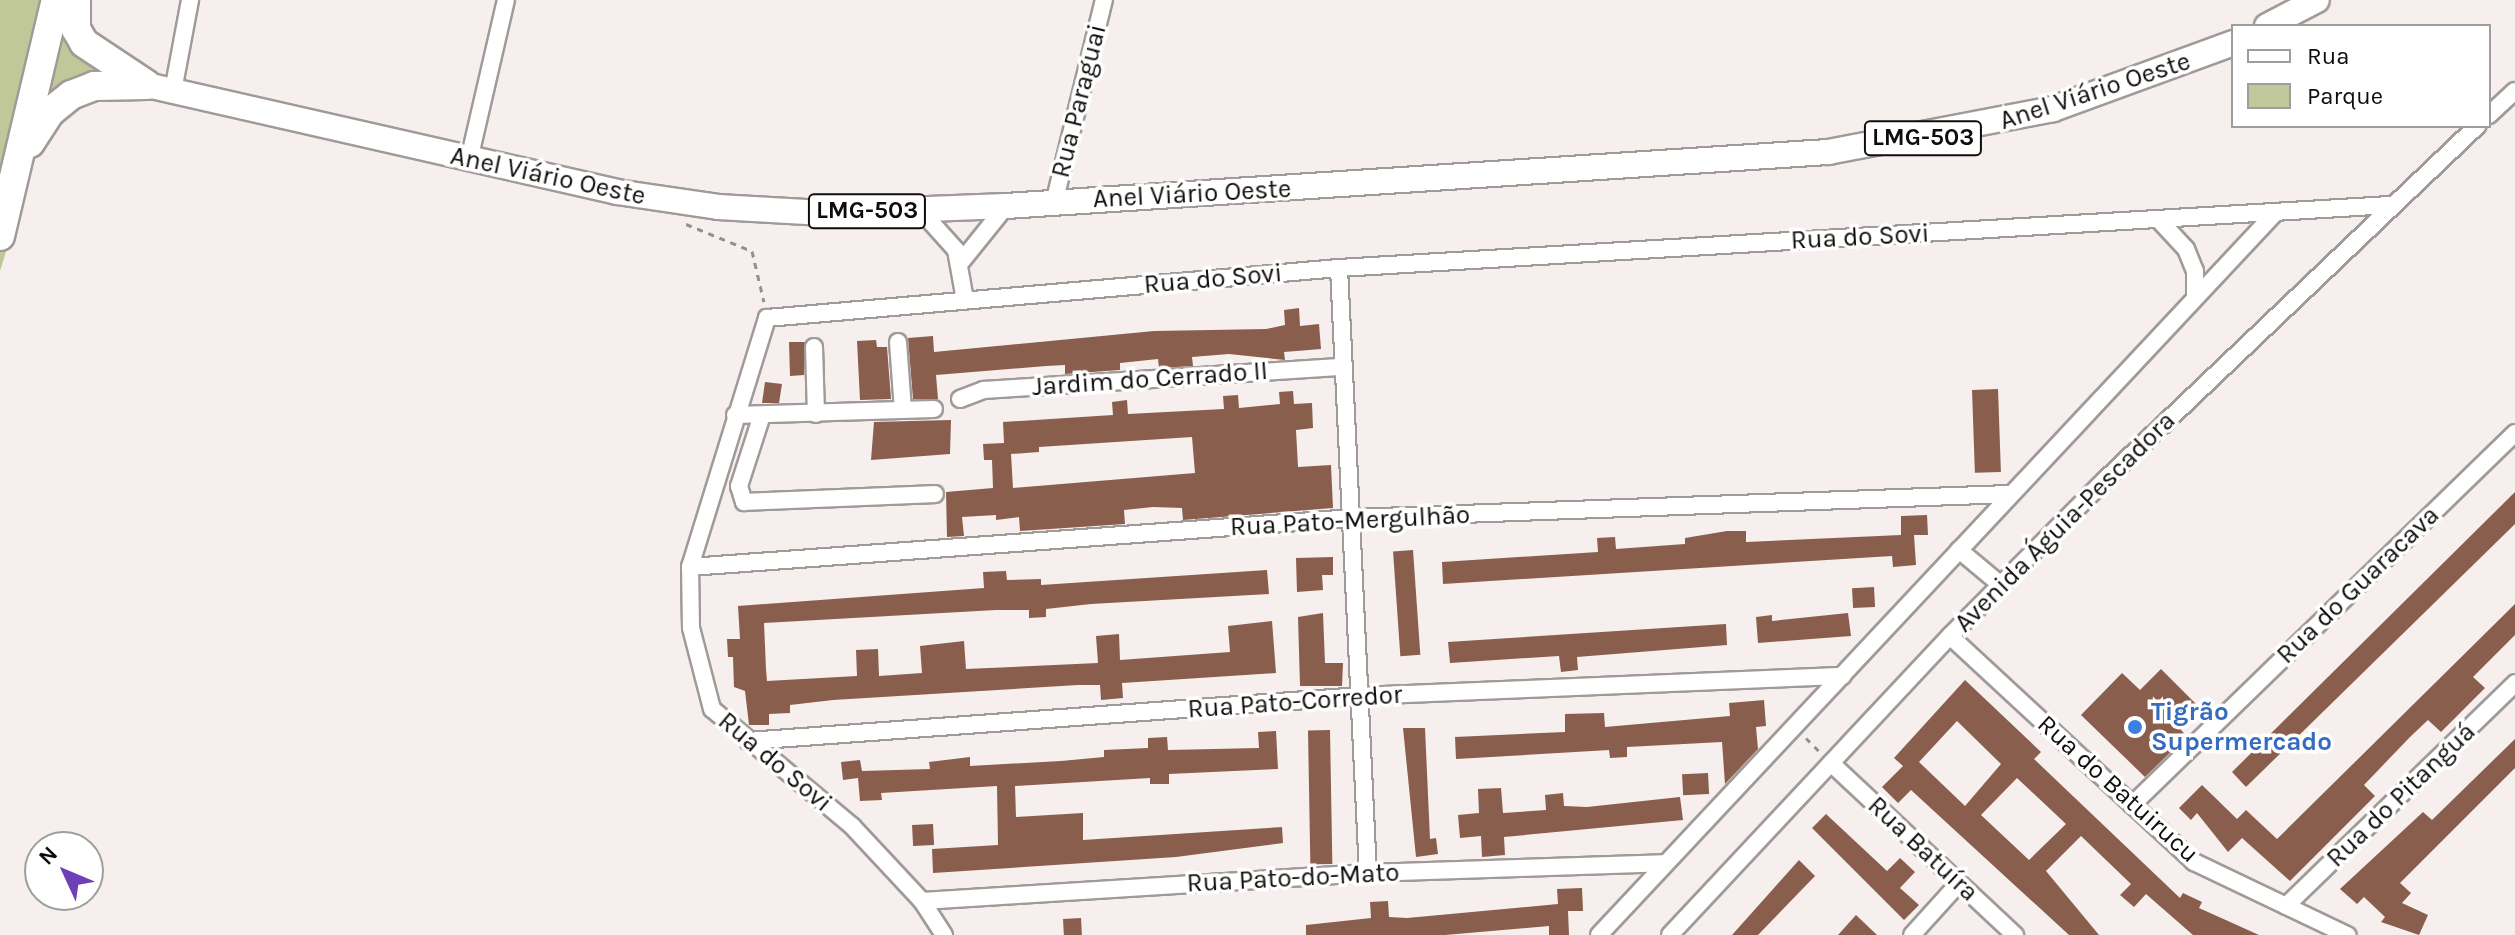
<!DOCTYPE html>
<meta charset="utf-8">
<style>
body{margin:0}
#map{position:relative;width:2515px;height:935px;overflow:hidden;background:#f6efed;font-family:Karla,sans-serif}
div>[style]{position:absolute}
[style*='--x']{left:calc(var(--x)*1px);top:calc(var(--y)*1px);width:calc(var(--w)*1px);rotate:calc(var(--a)*1deg)}
.green>*{inset:0;background:#c0c89a}
.building>*{inset:0;background:#8a5e4c;transform-origin:0 0}
.path>*{height:3px;margin-top:-1.5px;transform-origin:0;background:repeating-linear-gradient(90deg,#95908e 0 6px,transparent 0 12px)}
.roads{filter:drop-shadow(2px 0 #a09a98) drop-shadow(-2px 0 #a09a98) drop-shadow(0 2px #a09a98) drop-shadow(0 -2px #a09a98)}
.street>*{height:16px;margin:-8px;padding:0 8px;transform-origin:8px;border-radius:8px;background:#fff}
.primary>*{height:24px;margin:-12px;padding:0 12px;transform-origin:12px;border-radius:12px;background:#fff}
.highway>*{height:28px;margin:-14px;padding:0 14px;transform-origin:14px;border-radius:14px;background:#fff}
.dots>*{width:22px;height:22px;translate:-50% -50%;box-sizing:border-box;border:4px solid #fff;border-radius:50%}
span{translate:-50% -50%;white-space:nowrap;text-align:center;line-height:1.15;-webkit-text-stroke:7px #fff;paint-order:stroke}
.shield-label span{padding:2px 6px;background:#fff;border:2px solid;border-radius:6px;-webkit-text-stroke-width:0}
.shield-label{font-size:24px;color:#0f0d0c;font-weight:700}
.street-label{font-size:26px;color:#0f0d0c}
.shop-label{font-size:26px;color:#366cbe;font-weight:700}
.left{translate:0 -50%;text-align:left}
.legend{position:absolute;left:2231px;top:24px;width:260px;height:104px;box-sizing:border-box;background:#fff;border:2px solid #9f9e9e;margin:0;padding:10px 14px;list-style:none;font-size:24px;color:#0f0d0c}
.legend li{display:flex;align-items:center;gap:16px;height:40px}
.legend b{width:40px;border:2px solid #9f9e9e}
.north{position:absolute;left:24px;top:831px;width:80px;height:80px;box-sizing:border-box;background:#fff;border:2px solid #9f9e9e;border-radius:50%;rotate:314deg;font-size:22px;font-weight:700;line-height:32px;text-align:center;color:#0f0d0c}
.north::after{content:'';display:block;margin:auto;width:28px;height:36px;background:#6e40b8;clip-path:polygon(50% 0,100% 100%,50% 72%,0 100%)}
</style>
<div id="map">
<div class="green">
<i style="clip-path:polygon(0 0,76px 0,76px 29px,147px 85px,50px 112px,0 271px)"></i>
</div>
<div class="building">
<i style="clip-path:polygon(1299px 308px,1300px 326px,1319px 324px,1321px 349px,1284px 352px,1285px 360px,1229px 354px,1192px 357px,1193px 366px,1159px 368px,1158px 359px,1120px 363px,1120px 370px,1065px 374px,1065px 365px,1046px 366px,936px 375px,938px 399px,913px 399px,908px 338px,933px 336px,934px 352px,1154px 331px,1266px 329px,1285px 325px,1284px 310px)"></i>
<i style="clip-path:polygon(876px 340px,877px 347px,887px 347px,891px 399px,860px 400px,857px 341px)"></i>
<i style="clip-path:polygon(789px 342px,805px 342px,804px 375px,790px 376px)"></i>
<i style="clip-path:polygon(765px 382px,782px 384px,779px 403px,762px 403px)"></i>
<i style="left:1998px;top:389px;width:83px;height:26px;rotate:88deg"></i>
<i style="clip-path:polygon(evenodd,1293px 391px,1294px 404px,1312px 403px,1313px 428px,1296px 430px,1298px 467px,1331px 465px,1333px 508px,1183px 520px,1182px 508px,1153px 507px,1124px 510px,1125px 524px,1020px 531px,1019px 517px,996px 520px,996px 515px,962px 517px,964px 536px,947px 537px,946px 492px,993px 488px,992px 460px,984px 460px,983px 444px,1004px 443px,1003px 422px,1113px 415px,1112px 402px,1127px 400px,1128px 414px,1224px 409px,1223px 396px,1238px 395px,1239px 408px,1280px 404px,1279px 392px,1293px 391px,1192px 437px,1195px 473px,1013px 488px,1011px 454px,1039px 452px,1039px 447px,1192px 437px)"></i>
<i style="clip-path:polygon(951px 420px,950px 454px,871px 460px,874px 422px)"></i>
<i style="clip-path:polygon(2515px 492px,2515px 524px,2246px 787px,2232px 772px)"></i>
<i style="clip-path:polygon(1927px 515px,1928px 535px,1914px 535px,1916px 565px,1893px 567px,1892px 556px,1443px 584px,1442px 562px,1598px 552px,1597px 538px,1615px 537px,1616px 549px,1685px 544px,1685px 538px,1727px 531px,1746px 531px,1746px 542px,1901px 535px,1901px 516px)"></i>
<i style="left:1413px;top:550px;width:105px;height:20px;rotate:86deg"></i>
<i style="clip-path:polygon(1333px 557px,1333px 575px,1322px 575px,1323px 590px,1297px 592px,1296px 558px)"></i>
<i style="clip-path:polygon(1267px 570px,1269px 594px,1091px 604px,1046px 609px,1046px 617px,1029px 618px,1029px 610px,996px 610px,764px 623px,766px 669px,767px 681px,857px 676px,856px 650px,878px 649px,879px 676px,922px 673px,920px 646px,964px 641px,966px 669px,1098px 663px,1096px 636px,1119px 634px,1120px 660px,1230px 652px,1228px 626px,1272px 621px,1276px 673px,1122px 683px,1123px 698px,1101px 700px,1100px 685px,1078px 685px,833px 700px,790px 705px,790px 713px,769px 714px,769px 725px,749px 725px,745px 691px,734px 687px,733px 657px,728px 657px,727px 639px,740px 639px,738px 606px,984px 588px,983px 572px,1006px 571px,1007px 580px,1041px 579px,1041px 585px)"></i>
<i style="left:1874px;top:587px;width:20px;height:22px;rotate:87deg"></i>
<i style="clip-path:polygon(2515px 604px,2515px 635px,2473px 677px,2485px 688px,2441px 732px,2428px 720px,2410px 737px,2364px 785px,2375px 796px,2290px 881px,2242px 838px,2228px 852px,2197px 813px,2191px 820px,2179px 808px,2202px 785px,2237px 819px,2246px 810px,2277px 839px)"></i>
<i style="clip-path:polygon(1323px 613px,1325px 663px,1343px 663px,1342px 686px,1300px 686px,1298px 617px)"></i>
<i style="clip-path:polygon(1848px 613px,1851px 636px,1758px 643px,1756px 617px,1772px 615px,1772px 621px)"></i>
<i style="clip-path:polygon(1726px 624px,1727px 645px,1577px 657px,1578px 670px,1561px 672px,1559px 656px,1450px 663px,1448px 642px)"></i>
<i style="clip-path:polygon(2161px 669px,2201px 709px,2181px 730px,2187px 736px,2145px 777px,2081px 715px,2122px 673px,2140px 690px)"></i>
<i style="clip-path:polygon(evenodd,1965px 680px,2041px 752px,2034px 759px,2180px 898px,2183px 893px,2202px 902px,2199px 908px,2259px 935px,2193px 935px,2146px 894px,2134px 907px,2120px 895px,2131px 884px,2081px 836px,2046px 871px,2099px 935px,2069px 935px,1911px 790px,1898px 803px,1882px 787px,1903px 766px,1894px 758px,1965px 680px,1957px 721px,2001px 764px,1965px 806px,1919px 762px,1957px 721px,1965px 680px,2017px 778px,2066px 824px,2029px 860px,1981px 815px,2017px 778px)"></i>
<i style="clip-path:polygon(1764px 700px,1766px 726px,1756px 727px,1758px 749px,1725px 784px,1722px 742px,1627px 747px,1627px 757px,1610px 758px,1609px 750px,1456px 759px,1455px 737px,1565px 732px,1565px 714px,1604px 713px,1605px 727px,1730px 716px,1729px 703px)"></i>
<i style="clip-path:polygon(1403px 728px,1425px 728px,1430px 839px,1436px 838px,1438px 854px,1416px 857px)"></i>
<i style="left:1330px;top:730px;width:134px;height:22px;rotate:89deg"></i>
<i style="clip-path:polygon(1276px 731px,1278px 769px,1169px 774px,1169px 784px,1150px 784px,1150px 778px,1015px 786px,1016px 817px,1083px 813px,1083px 840px,1282px 827px,1283px 843px,1176px 857px,933px 873px,932px 849px,998px 845px,997px 786px,881px 793px,882px 800px,860px 801px,858px 778px,843px 780px,841px 762px,860px 760px,862px 771px,930px 769px,929px 762px,970px 757px,970px 766px,1061px 761px,1104px 757px,1104px 750px,1148px 748px,1148px 738px,1167px 737px,1168px 750px,1259px 748px,1258px 732px)"></i>
<i style="clip-path:polygon(2515px 739px,2515px 768px,2400px 883px,2411px 893px,2402px 903px,2428px 915px,2419px 935px,2381px 922px,2385px 917px,2364px 897px,2357px 904px,2340px 889px,2423px 812px,2432px 820px)"></i>
<i style="left:1708px;top:773px;width:21px;height:26px;rotate:87deg"></i>
<i style="clip-path:polygon(1501px 788px,1503px 813px,1546px 810px,1545px 795px,1563px 793px,1564px 806px,1587px 807px,1680px 797px,1683px 820px,1504px 837px,1505px 855px,1482px 857px,1481px 836px,1460px 838px,1458px 815px,1479px 813px,1478px 789px)"></i>
<i style="clip-path:polygon(1826px 814px,1887px 871px,1900px 858px,1915px 872px,1900px 888px,1919px 905px,1904px 920px,1812px 828px)"></i>
<i style="left:933px;top:824px;width:21px;height:21px;rotate:87deg"></i>
<i style="clip-path:polygon(1799px 860px,1815px 876px,1758px 935px,1732px 935px)"></i>
<i style="clip-path:polygon(1582px 888px,1583px 911px,1568px 911px,1569px 935px,1549px 935px,1549px 926px,1445px 935px,1306px 935px,1306px 925px,1371px 918px,1370px 902px,1388px 901px,1389px 917px,1407px 918px,1558px 904px,1557px 889px)"></i>
<i style="clip-path:polygon(1856px 915px,1877px 935px,1838px 935px)"></i>
<i style="left:1081px;top:918px;width:17px;height:18px;rotate:87deg"></i>
</div>
<div class="path">
<i style="--x:686;--y:224;--w:71;--a:22.2"></i>
<i style="--x:752;--y:251;--w:52;--a:76.8"></i>
<i style="--x:1806;--y:738;--w:20;--a:45"></i>
</div>
<div class="roads">
<div class="street">
<i style="--x:173;--y:91;--w:93;--a:-79.4"></i>
<i style="--x:2489;--y:115;--w:35;--a:-43"></i>
<i style="--x:469;--y:160;--w:164;--a:-77"></i>
<i style="--x:1054;--y:203;--w:209;--a:-76.2"></i>
<i style="--x:920;--y:210;--w:54;--a:48"></i>
<i style="--x:956;--y:250;--w:51;--a:79.8"></i>
<i style="--x:2158;--y:219;--w:41;--a:47"></i>
<i style="--x:2186;--y:249;--w:24;--a:68"></i>
<i style="--x:2195;--y:271;--w:26;--a:90"></i>
<i style="--x:961;--y:262;--w:72;--a:-51.2"></i>
<i style="--x:1339;--y:268;--w:606;--a:87.26"></i>
<i style="--x:898;--y:342;--w:68;--a:85.8"></i>
<i style="--x:814;--y:347;--w:67;--a:88.3"></i>
<i style="--x:960;--y:399;--w:26;--a:-21"></i>
<i style="--x:984;--y:390;--w:359;--a:-3.7"></i>
<i style="--x:735;--y:415;--w:199;--a:-1.7"></i>
<i style="--x:762;--y:415;--w:75;--a:107.9"></i>
<i style="--x:739;--y:486;--w:17;--a:73"></i>
<i style="--x:744;--y:502;--w:191;--a:-2.4"></i>
<i style="--x:1959;--y:550;--w:55;--a:39.8"></i>
<i style="--x:690;--y:567;--w:664;--a:-4.23"></i>
<i style="--x:1352;--y:518;--w:658;--a:-2.09"></i>
<i style="--x:1950;--y:636;--w:333;--a:42.8"></i>
<i style="--x:2194;--y:862;--w:170;--a:25.5"></i>
<i style="--x:748;--y:741;--w:615;--a:-4.2"></i>
<i style="--x:1361;--y:696;--w:482;--a:-2.4"></i>
<i style="--x:1831;--y:763;--w:252;--a:43.1"></i>
<i style="--x:2132;--y:805;--w:534;--a:-44.17"></i>
<i style="--x:922;--y:901;--w:447;--a:-3.6"></i>
<i style="--x:1368;--y:873;--w:295;--a:-1.9"></i>
<i style="--x:2286;--y:906;--w:320;--a:-44.2"></i>
<i style="--x:944;--y:935;--w:40;--a:-122.9"></i>
<i style="--x:922;--y:901;--w:103;--a:-133"></i>
<i style="--x:852;--y:826;--w:182;--a:-140.1"></i>
<i style="--x:712;--y:709;--w:84;--a:-104.5"></i>
<i style="--x:691;--y:628;--w:61;--a:-90.9"></i>
<i style="--x:690;--y:567;--w:261;--a:-72.8"></i>
<i style="--x:767;--y:318;--w:574;--a:-5"></i>
<i style="--x:1339;--y:268;--w:1053;--a:-3.43"></i>
<i style="--x:1599;--y:935;--w:990;--a:-46.88"></i>
<i style="--x:1670;--y:935;--w:410;--a:-46.9"></i>
<i style="--x:1950;--y:636;--w:220;--a:-45.2"></i>
<i style="--x:2105;--y:480;--w:514;--a:-43.58"></i>
<i style="--x:1912;--y:935;--w:70;--a:-47.9"></i>
</div>
<div class="primary">
<i style="--x:2267;--y:26;--w:56;--a:-27.5"></i>
<i style="--x:147;--y:85;--w:482;--a:12.8"></i>
<i style="--x:617;--y:192;--w:102;--a:8.4"></i>
<i style="--x:718;--y:207;--w:106;--a:3.2"></i>
<i style="--x:824;--y:213;--w:182;--a:-2.2"></i>
<i style="--x:1006;--y:206;--w:824;--a:-3.76"></i>
<i style="--x:1828;--y:152;--w:229;--a:-10.8"></i>
<i style="--x:2053;--y:109;--w:192;--a:-20.1"></i>
</div>
<div class="highway">
<i style="--x:76;--y:0;--w:29;--a:90"></i>
<i style="--x:76;--y:29;--w:16;--a:60"></i>
<i style="--x:84;--y:43;--w:74;--a:33.5"></i>
<i style="--x:30;--y:143;--w:37;--a:-57"></i>
<i style="--x:50;--y:112;--w:27;--a:-39"></i>
<i style="--x:71;--y:95;--w:25;--a:-21"></i>
<i style="--x:94;--y:86;--w:53;--a:-1.1"></i>
<i style="--x:0;--y:236;--w:243;--a:-76.7"></i>
</div>
</div>
<div class="dots">
<i style="left:2135px;top:727px;background:#3f7fe0"></i>
</div>
<div class="shield-label">
<span style="left:1923px;top:138px">LMG-503</span>
<span style="left:867px;top:211px">LMG-503</span>
</div>
<div class="street-label">
<span style="left:2095px;top:91px;rotate:-18deg">Anel Viário Oeste</span>
<span style="left:1079px;top:101px;rotate:-76deg">Rua Paraguai</span>
<span style="left:548px;top:176px;rotate:12deg">Anel Viário Oeste</span>
<span style="left:1192px;top:194px;rotate:-3deg">Anel Viário Oeste</span>
<span style="left:1860px;top:237px;rotate:-3deg">Rua do Sovi</span>
<span style="left:1213px;top:279px;rotate:-5deg">Rua do Sovi</span>
<span style="left:1150px;top:379px;rotate:-4deg">Jardim do Cerrado II</span>
<span style="left:1350px;top:521px;rotate:-3deg">Rua Pato-Mergulhão</span>
<span style="left:2065px;top:522px;rotate:-45deg">Avenida Águia-Pescadora</span>
<span style="left:2358px;top:585px;rotate:-44deg">Rua do Guaracava</span>
<span style="left:1295px;top:702px;rotate:-4deg">Rua Pato-Corredor</span>
<span style="left:775px;top:762px;rotate:40deg">Rua do Sovi</span>
<span style="left:2118px;top:789px;rotate:42deg">Rua do Batuirucu</span>
<span style="left:2401px;top:795px;rotate:-44deg">Rua do Pitanguá</span>
<span style="left:1923px;top:849px;rotate:43deg">Rua Batuíra</span>
<span style="left:1293px;top:878px;rotate:-3deg">Rua Pato-do-Mato</span>
</div>
<div class="shop-label">
<span class="left" style="left:2151px;top:727px">Tigrão<br>Supermercado</span>
</div>
<ul class="legend">
<li><b style="height:10px;background:#fff"></b>Rua</li>
<li><b style="height:22px;background:#c0c89a"></b>Parque</li>
</ul>
<div class="north">N</div>
</div>
